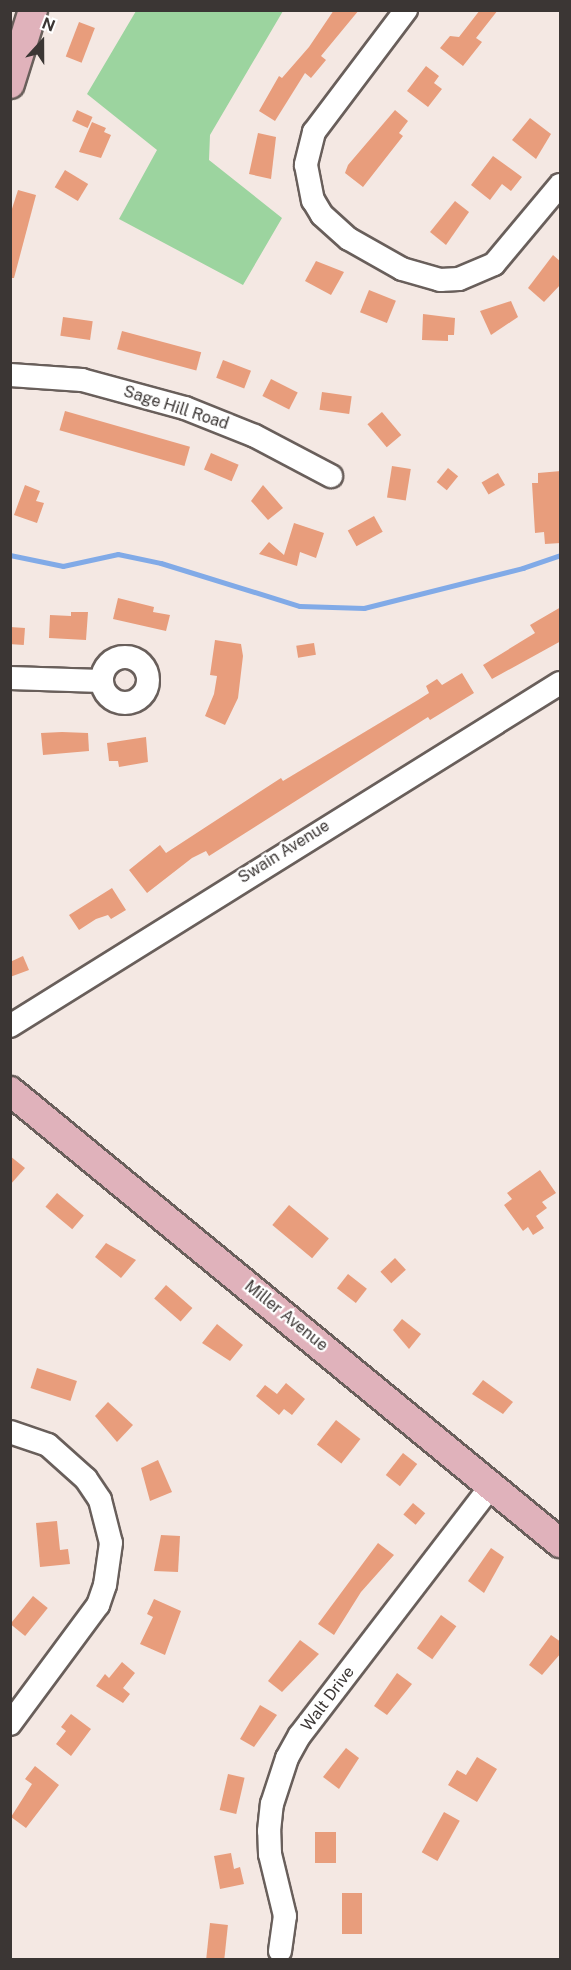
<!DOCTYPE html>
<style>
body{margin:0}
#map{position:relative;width:571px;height:1970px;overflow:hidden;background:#f4e8e3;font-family:"Public Sans",sans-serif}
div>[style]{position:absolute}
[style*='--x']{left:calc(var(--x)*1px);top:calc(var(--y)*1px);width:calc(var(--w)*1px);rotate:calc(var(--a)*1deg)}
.green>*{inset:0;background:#9cd49f}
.stream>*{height:4.5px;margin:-2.25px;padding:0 2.25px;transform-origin:2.25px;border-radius:2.25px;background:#81aae7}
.building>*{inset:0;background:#e89d7c;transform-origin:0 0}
.roads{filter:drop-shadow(2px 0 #695f5b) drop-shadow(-2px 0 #695f5b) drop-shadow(0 2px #695f5b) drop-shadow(0 -2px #695f5b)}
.minor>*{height:22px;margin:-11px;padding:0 11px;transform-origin:11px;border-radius:11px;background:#fff}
.minor>.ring{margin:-11px;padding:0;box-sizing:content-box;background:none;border:22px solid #fff;border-radius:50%}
.major>*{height:28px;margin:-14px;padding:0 14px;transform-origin:14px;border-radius:14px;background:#e0b2bb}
span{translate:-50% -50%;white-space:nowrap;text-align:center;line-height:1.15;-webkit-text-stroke:4.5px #fff;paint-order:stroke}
.street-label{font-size:16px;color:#3b3634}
.frame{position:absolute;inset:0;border:12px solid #3b3634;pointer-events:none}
.north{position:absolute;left:12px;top:12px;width:60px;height:60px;-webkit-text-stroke:4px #fff;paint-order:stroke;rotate:21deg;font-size:16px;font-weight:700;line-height:24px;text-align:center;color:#3b3634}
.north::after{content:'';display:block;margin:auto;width:21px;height:27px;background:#3b3634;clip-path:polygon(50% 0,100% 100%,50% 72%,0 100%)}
</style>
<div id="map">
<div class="green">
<i style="clip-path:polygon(136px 11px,283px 11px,210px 135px,209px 160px,282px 218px,243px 285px,119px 219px,157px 150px,87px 94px)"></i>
</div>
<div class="stream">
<i style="--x:10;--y:555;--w:54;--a:11.7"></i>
<i style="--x:63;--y:566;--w:56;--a:-12.3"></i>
<i style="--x:118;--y:554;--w:44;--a:11.8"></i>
<i style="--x:161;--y:563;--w:145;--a:17.2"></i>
<i style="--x:300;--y:606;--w:64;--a:1.8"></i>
<i style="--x:364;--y:608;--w:164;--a:-14.1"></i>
<i style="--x:523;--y:568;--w:39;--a:-19"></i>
</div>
<div class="building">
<i style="clip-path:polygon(334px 10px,359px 10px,321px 56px,326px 60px,311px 78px,305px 73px,275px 121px,259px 111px,279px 76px,282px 78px,309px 47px)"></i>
<i style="clip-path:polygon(480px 10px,498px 10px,476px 38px,482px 42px,463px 66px,440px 48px,450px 36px,459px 37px)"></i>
<i style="left:79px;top:22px;width:17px;height:37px;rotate:21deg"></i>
<i style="clip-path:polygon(426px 66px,439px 76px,434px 83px,442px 89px,428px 107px,407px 91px)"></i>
<i style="left:77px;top:110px;width:17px;height:12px;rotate:24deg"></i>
<i style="clip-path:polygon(395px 110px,408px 121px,399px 133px,403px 136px,363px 187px,345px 173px,348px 165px)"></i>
<i style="clip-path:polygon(530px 118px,551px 134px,536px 159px,512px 140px)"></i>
<i style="clip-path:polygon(92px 122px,106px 128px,104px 132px,111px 135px,101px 158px,79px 152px)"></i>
<i style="clip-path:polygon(258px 133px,276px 137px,271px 179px,249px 174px)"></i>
<i style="clip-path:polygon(493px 156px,522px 177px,511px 191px,502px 184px,490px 200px,471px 185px)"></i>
<i style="left:65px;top:170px;width:27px;height:20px;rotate:31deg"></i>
<i style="clip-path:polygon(18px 190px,36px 195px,14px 278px,10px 278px,10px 215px)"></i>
<i style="clip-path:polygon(455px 201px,469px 212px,446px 245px,430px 232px)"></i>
<i style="clip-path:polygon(553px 255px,561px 262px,561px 284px,544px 302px,528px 288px)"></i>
<i style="clip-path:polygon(316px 261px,344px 272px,331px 295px,305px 281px)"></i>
<i style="left:369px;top:290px;width:29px;height:24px;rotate:22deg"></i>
<i style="clip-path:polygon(511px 301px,518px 317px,491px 335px,480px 311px)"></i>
<i style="clip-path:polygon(423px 314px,455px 318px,454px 335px,448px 335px,448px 341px,422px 340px)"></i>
<i style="left:63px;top:317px;width:30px;height:19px;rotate:8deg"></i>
<i style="left:122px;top:331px;width:82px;height:19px;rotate:15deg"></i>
<i style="left:223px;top:360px;width:30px;height:19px;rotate:21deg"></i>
<i style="left:271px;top:379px;width:30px;height:19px;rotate:27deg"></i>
<i style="left:322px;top:392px;width:30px;height:18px;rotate:8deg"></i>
<i style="left:65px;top:411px;width:130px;height:20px;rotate:16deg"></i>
<i style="left:382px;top:412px;width:30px;height:19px;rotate:50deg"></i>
<i style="left:211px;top:453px;width:30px;height:18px;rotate:23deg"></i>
<i style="left:392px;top:466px;width:19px;height:32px;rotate:9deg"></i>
<i style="left:448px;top:468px;width:13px;height:18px;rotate:39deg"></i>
<i style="clip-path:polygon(561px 471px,561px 543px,545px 544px,544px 532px,535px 533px,532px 483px,538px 483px,538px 473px)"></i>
<i style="left:498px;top:473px;width:14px;height:19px;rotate:60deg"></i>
<i style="clip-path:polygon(25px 485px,40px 491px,36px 501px,44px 503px,37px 523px,14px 515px)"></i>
<i style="clip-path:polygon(263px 485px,283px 508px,268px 520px,251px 501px)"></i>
<i style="left:374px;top:516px;width:18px;height:30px;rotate:61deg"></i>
<i style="clip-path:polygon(294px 523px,324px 533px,316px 558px,300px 552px,297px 566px,259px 554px,269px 542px,284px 555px)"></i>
<i style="clip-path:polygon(118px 598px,154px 607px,153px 612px,170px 615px,166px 631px,113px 619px)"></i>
<i style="clip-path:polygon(561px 607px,561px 641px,492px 679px,483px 665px,535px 633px,530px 625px)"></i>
<i style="clip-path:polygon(71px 612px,88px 612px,86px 640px,49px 638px,50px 615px,71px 616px)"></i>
<i style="left:10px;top:627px;width:15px;height:17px;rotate:4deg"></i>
<i style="clip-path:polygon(215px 640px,241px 644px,243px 656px,238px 698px,225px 725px,205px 716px,214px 694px,217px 676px,210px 675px)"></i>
<i style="left:314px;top:643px;width:12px;height:18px;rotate:81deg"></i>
<i style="clip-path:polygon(462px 673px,474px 693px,430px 720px,428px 717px,209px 856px,206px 851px,192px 858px,147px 893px,129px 870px,160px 845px,166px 853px,281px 778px,283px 781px,418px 700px,429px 693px,426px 686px,437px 679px,442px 685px)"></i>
<i style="clip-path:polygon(62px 732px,88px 733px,89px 751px,43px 755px,41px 733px)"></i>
<i style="clip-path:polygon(146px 737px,148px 762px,119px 767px,118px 761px,109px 761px,107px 743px)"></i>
<i style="clip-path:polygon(112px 888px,126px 910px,111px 919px,108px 915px,96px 919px,79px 930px,69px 915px)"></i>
<i style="clip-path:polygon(23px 956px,29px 970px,10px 977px,10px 962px)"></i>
<i style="clip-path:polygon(10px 1156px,25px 1168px,10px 1185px)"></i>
<i style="clip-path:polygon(540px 1170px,556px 1193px,542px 1202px,547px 1208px,536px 1216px,544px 1228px,533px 1235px,528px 1227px,523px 1231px,504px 1205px,512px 1199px,507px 1193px)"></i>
<i style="left:57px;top:1193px;width:35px;height:18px;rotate:40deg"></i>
<i style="left:289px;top:1205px;width:52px;height:26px;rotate:40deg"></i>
<i style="clip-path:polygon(106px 1243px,136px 1260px,121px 1278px,95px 1257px)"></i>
<i style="left:395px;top:1258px;width:16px;height:20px;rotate:47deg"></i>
<i style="left:348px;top:1274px;width:24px;height:18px;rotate:38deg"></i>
<i style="left:166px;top:1285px;width:35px;height:18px;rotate:41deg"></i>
<i style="clip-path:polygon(402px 1319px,421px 1334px,409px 1349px,393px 1330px)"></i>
<i style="clip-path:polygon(217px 1324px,243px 1345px,230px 1361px,202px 1343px)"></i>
<i style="left:37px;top:1368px;width:42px;height:21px;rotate:18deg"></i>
<i style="clip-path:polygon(483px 1380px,513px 1402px,503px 1414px,472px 1394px)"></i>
<i style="clip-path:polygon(286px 1383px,305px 1399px,292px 1415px,284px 1409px,279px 1415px,256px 1396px,265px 1385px,277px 1394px)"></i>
<i style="clip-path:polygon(108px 1402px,133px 1425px,117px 1442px,95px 1416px)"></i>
<i style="left:336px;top:1420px;width:31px;height:31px;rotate:38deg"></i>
<i style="left:403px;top:1453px;width:18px;height:28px;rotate:38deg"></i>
<i style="clip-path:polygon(158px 1460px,172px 1492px,150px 1501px,141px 1468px)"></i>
<i style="left:413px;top:1503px;width:16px;height:15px;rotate:40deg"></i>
<i style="clip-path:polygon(57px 1521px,60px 1550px,68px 1549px,70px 1564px,40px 1567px,36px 1523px)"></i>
<i style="clip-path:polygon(161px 1535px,180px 1536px,178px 1572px,154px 1571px)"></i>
<i style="clip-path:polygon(378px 1543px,394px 1555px,361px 1592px,334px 1635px,318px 1624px)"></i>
<i style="clip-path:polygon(491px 1548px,504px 1557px,484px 1593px,468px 1581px)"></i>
<i style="left:33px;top:1596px;width:19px;height:36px;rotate:39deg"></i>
<i style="clip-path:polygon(154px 1599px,181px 1611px,165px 1655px,140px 1644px,153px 1617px,147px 1614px)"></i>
<i style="left:441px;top:1615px;width:19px;height:41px;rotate:36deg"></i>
<i style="clip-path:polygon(551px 1635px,561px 1642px,561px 1653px,542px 1675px,529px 1665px)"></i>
<i style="clip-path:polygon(300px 1640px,319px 1654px,282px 1692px,268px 1681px)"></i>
<i style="clip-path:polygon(122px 1662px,135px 1673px,123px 1688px,130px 1694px,123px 1703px,96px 1686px,105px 1674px,109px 1678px)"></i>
<i style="clip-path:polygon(397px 1673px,412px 1684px,387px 1715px,374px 1706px)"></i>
<i style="clip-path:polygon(260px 1705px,277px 1715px,254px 1747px,240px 1739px)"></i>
<i style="clip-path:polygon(71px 1714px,91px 1729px,71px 1756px,56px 1744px,66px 1731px,61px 1727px)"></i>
<i style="clip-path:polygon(346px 1748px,359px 1758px,339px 1789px,323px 1777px)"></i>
<i style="clip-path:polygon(477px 1757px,497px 1769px,477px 1802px,448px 1785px,457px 1770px,466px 1775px)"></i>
<i style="clip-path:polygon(35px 1766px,59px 1785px,26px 1828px,11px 1817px,32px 1784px,25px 1779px)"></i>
<i style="left:228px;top:1774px;width:17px;height:37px;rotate:13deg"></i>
<i style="left:444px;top:1812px;width:18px;height:46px;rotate:29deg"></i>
<i style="left:315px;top:1832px;width:21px;height:31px"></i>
<i style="clip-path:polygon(231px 1853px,234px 1869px,240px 1867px,244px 1884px,220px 1889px,214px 1856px)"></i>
<i style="left:342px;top:1893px;width:20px;height:41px"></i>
<i style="left:210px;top:1923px;width:18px;height:36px;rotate:6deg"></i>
</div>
<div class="roads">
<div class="minor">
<i style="--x:406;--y:10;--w:153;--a:127"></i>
<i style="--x:314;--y:132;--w:34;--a:104"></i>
<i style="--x:306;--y:165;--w:36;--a:79"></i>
<i style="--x:313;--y:200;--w:17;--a:59"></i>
<i style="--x:322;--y:215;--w:36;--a:42"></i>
<i style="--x:349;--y:239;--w:61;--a:29.5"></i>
<i style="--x:402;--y:269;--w:40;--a:16"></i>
<i style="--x:440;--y:280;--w:19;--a:-3"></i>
<i style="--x:459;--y:279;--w:38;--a:-23"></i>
<i style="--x:494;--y:264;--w:103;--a:-50.1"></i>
<i style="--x:10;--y:375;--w:72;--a:4"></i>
<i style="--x:82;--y:380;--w:107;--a:15.2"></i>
<i style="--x:185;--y:408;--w:75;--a:21.8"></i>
<i style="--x:255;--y:436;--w:86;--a:27.8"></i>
<i class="ring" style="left:102px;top:657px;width:24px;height:24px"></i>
<i style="--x:10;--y:678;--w:91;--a:1.9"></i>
<i style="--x:10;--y:1026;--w:648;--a:-31.95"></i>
<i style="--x:10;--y:1432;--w:40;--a:18.9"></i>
<i style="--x:48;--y:1445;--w:51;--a:41.8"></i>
<i style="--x:86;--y:1479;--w:25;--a:56"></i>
<i style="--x:100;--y:1500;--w:44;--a:75.7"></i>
<i style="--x:111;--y:1543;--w:42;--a:98.1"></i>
<i style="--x:105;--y:1585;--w:21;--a:109"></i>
<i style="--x:98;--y:1605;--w:148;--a:126.5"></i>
<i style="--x:280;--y:1951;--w:35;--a:-82"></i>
<i style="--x:285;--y:1916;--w:64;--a:-103.6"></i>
<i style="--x:270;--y:1854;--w:23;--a:-92"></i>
<i style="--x:269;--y:1831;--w:27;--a:-84"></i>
<i style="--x:272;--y:1804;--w:48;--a:-71.9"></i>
<i style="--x:287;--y:1758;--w:26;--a:-61"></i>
<i style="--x:300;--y:1735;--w:315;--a:-52.5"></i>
</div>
<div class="major">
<i style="--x:10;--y:84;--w:77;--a:-72.7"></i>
<i style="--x:10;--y:1091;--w:712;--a:39.41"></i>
</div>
</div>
<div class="street-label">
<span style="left:176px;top:408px;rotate:18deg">Sage Hill Road</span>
<span style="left:284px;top:852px;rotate:-32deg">Swain Avenue</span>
<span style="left:286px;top:1316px;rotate:39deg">Miller Avenue</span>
<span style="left:328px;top:1699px;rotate:-53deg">Walt Drive</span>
</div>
<div class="frame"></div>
<div class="north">N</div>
</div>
